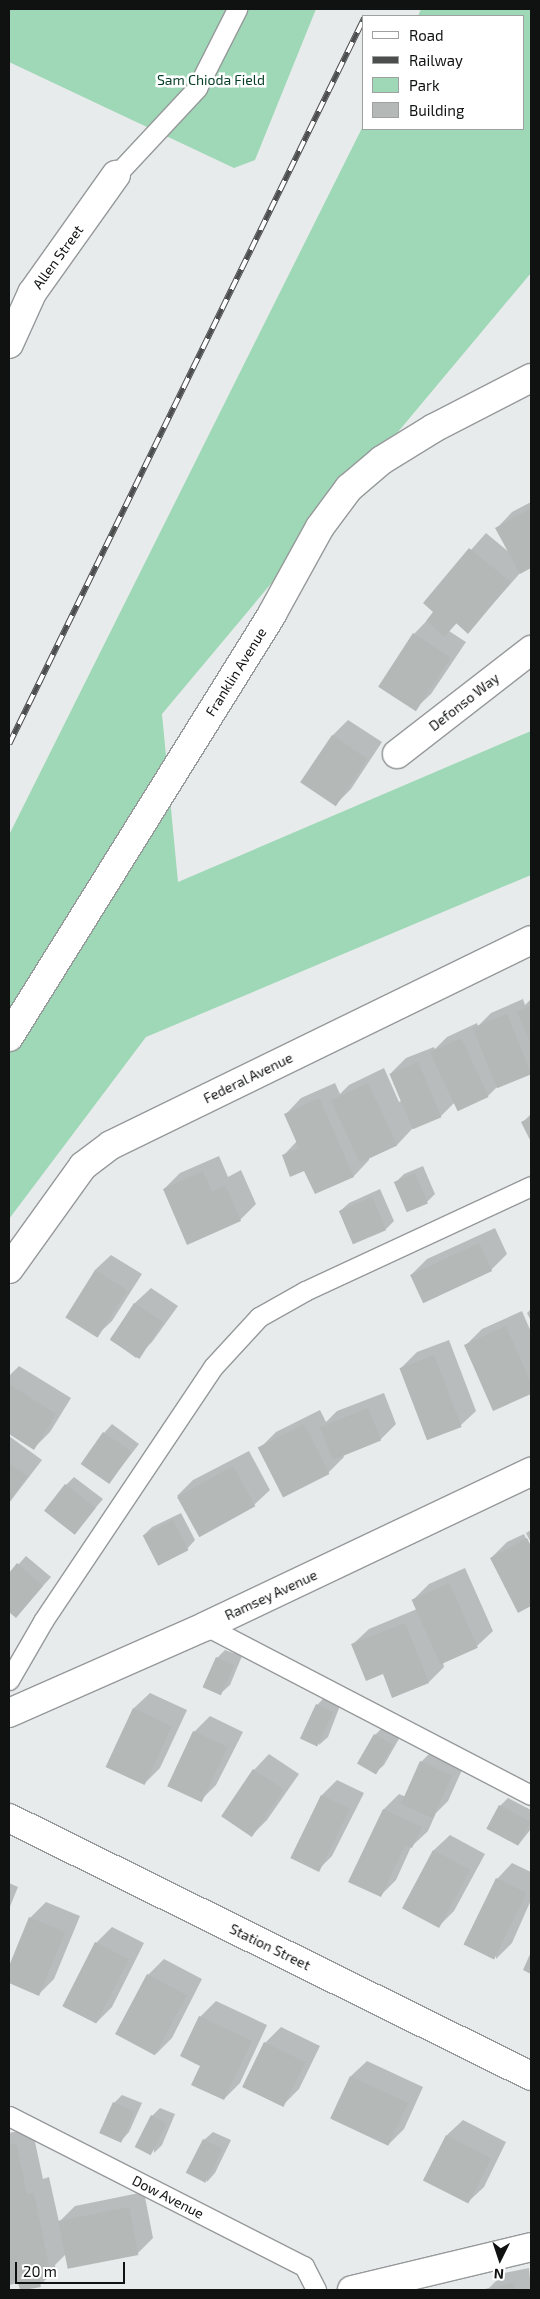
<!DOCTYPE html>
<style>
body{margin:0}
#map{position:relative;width:540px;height:2299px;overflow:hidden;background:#e8ebec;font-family:"Exo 2",sans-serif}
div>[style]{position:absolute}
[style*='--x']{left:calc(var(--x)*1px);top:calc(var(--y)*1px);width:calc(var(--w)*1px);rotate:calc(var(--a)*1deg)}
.green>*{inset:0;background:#9ed8b6}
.shadow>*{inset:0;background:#0003}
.building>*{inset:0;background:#b4b8b7;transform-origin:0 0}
.roads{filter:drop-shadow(1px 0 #96999a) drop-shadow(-1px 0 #96999a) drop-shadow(0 1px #96999a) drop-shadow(0 -1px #96999a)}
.service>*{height:19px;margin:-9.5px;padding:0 9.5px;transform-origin:9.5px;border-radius:9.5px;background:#fff}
.minor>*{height:28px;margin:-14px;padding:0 14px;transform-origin:14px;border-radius:14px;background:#fff}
.rail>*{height:5.5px;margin-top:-2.75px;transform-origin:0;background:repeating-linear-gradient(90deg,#fff 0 11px,#4c4e4e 0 22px);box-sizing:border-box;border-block:1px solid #4c4e4e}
span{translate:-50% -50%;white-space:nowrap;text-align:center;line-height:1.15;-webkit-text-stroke:5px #fff;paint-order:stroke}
.park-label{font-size:14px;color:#063e26}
.street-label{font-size:14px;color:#101111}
.frame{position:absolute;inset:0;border:10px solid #101111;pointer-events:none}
.legend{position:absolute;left:362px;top:15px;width:162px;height:115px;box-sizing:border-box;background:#fff;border:1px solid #9fa0a0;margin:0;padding:6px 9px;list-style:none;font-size:15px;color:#101111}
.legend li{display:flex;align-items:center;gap:10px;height:25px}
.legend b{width:25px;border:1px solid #9fa0a0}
.north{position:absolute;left:475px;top:2234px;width:50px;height:50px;-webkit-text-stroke:4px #fff;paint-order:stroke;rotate:184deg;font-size:14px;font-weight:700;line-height:20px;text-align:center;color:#101111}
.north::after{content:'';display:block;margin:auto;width:18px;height:22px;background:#101111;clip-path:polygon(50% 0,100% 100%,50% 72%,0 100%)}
.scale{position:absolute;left:15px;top:2262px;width:110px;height:22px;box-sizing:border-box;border:2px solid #101111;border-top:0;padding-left:6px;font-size:15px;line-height:18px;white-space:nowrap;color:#101111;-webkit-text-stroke:4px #fff;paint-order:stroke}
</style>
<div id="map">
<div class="green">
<i style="clip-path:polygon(9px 9px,316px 9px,255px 160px,234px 168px,9px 62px)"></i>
<i style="clip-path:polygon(421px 9px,531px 9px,531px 273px,162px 714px,178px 882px,531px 731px,531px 875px,146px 1037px,9px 1219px,9px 835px,364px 124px,364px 129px,524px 129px,524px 16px,418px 16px)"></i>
</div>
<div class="shadow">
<i style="clip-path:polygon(531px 502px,531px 566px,521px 572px,468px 632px,457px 623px,449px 631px,466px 642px,431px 694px,415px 709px,414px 634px,435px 612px,424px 603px,486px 533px,510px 553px,497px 528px,512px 512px)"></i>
<i style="clip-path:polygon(348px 720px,382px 742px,351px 789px,335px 805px,333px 735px)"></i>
<i style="clip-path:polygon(523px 999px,525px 1005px,531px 999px,531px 1073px,499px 1085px,488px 1096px,455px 1102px,441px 1116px,412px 1129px,397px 1145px,369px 1158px,369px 1160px,354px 1176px,316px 1192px,305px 1169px,283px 1156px,297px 1141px,286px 1114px,301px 1098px,335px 1083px,340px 1094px,349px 1085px,384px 1068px,399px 1102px,401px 1101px,390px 1074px,406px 1058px,434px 1047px,435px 1049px,447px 1037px,477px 1023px,478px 1026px,491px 1013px)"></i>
<i style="clip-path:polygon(531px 1114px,531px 1139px,523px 1122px)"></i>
<i style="clip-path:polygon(219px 1156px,228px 1177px,241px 1170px,256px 1204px,240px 1220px,164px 1189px,180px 1173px)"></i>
<i style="clip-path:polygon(423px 1166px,435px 1194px,427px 1202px,396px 1182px,404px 1174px)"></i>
<i style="clip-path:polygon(380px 1189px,394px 1221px,386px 1229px,340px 1211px,349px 1203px)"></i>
<i style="clip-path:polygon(495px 1228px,507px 1254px,491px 1270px,411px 1275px,427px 1259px)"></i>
<i style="clip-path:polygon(111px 1255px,142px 1274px,112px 1321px,96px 1336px,95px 1270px)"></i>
<i style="clip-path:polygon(151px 1288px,178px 1306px,152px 1342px,136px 1358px,110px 1339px,135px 1303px)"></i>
<i style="clip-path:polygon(531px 1309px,531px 1321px,527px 1313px)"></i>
<i style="clip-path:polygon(522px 1311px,531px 1332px,531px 1392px,494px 1409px,466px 1345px,482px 1329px)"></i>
<i style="clip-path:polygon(449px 1340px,476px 1411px,460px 1426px,401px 1368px,417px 1352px)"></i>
<i style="clip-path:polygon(19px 1366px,71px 1398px,50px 1432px,34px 1448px,9px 1433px,9px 1376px)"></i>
<i style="clip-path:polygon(384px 1393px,396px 1424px,380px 1440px,343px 1455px,344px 1457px,328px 1473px,260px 1448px,276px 1432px,320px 1410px,326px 1422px,337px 1411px)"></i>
<i style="clip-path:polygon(112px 1424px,139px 1444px,109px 1483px,104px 1433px)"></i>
<i style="clip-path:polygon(9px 1436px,42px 1460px,9px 1503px)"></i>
<i style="clip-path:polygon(249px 1451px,270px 1490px,254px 1505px,177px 1496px,193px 1480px)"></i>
<i style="clip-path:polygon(74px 1477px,103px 1499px,74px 1533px,66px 1485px)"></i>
<i style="clip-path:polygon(181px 1513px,195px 1540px,187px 1549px,143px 1536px,152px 1527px)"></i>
<i style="clip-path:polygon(531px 1530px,531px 1543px,526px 1533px)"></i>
<i style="clip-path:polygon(524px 1534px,531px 1549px,531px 1605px,519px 1611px,491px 1558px,507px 1542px)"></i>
<i style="clip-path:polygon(26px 1556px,51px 1577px,16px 1616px,9px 1610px,9px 1575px)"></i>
<i style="clip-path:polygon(465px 1568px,493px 1631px,477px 1646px,443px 1662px,444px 1667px,429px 1682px,383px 1672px,353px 1644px,369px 1629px,417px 1609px,413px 1600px,429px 1584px)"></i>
<i style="clip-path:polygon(225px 1650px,242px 1656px,230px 1685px,221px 1693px,217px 1658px)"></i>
<i style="clip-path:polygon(150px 1693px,187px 1710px,160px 1768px,144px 1784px,107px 1767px,134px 1708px)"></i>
<i style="clip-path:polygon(325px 1697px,341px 1703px,328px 1737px,319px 1745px,317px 1705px)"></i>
<i style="clip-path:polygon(210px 1716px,243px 1732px,216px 1785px,200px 1801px,194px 1732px)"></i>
<i style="clip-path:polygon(383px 1727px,400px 1737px,384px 1765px,375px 1773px,375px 1735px)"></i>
<i style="clip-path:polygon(437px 1746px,467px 1759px,448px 1801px,436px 1813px,428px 1831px,411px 1847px,396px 1880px,380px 1896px,384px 1809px,399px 1794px,406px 1797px,421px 1762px)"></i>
<i style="clip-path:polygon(269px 1754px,299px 1774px,267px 1820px,251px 1836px,254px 1770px)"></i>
<i style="clip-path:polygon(337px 1780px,364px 1793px,332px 1856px,317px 1871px,322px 1795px)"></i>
<i style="clip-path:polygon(508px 1798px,531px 1810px,531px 1829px,519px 1844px,500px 1806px)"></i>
<i style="clip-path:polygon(450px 1835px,485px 1854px,454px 1911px,438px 1927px,434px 1850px)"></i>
<i style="clip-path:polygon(512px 1863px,531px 1872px,531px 1900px,512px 1943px,496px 1959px,497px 1879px)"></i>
<i style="clip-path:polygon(9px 1883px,18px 1887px,9px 1909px)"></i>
<i style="clip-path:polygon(46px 1902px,80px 1916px,54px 1979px,38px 1995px,9px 1982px,9px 1969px,30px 1918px)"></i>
<i style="clip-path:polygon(112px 1927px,144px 1943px,112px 2007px,96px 2023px,96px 1943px)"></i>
<i style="clip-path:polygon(164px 1959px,202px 1979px,172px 2038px,156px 2054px,148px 1975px)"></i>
<i style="clip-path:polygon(216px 2001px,267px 2025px,240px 2083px,224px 2099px,202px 2065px,200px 2017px)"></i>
<i style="clip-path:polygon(281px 2027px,320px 2046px,299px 2089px,283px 2105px,265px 2043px)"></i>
<i style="clip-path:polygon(367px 2061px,423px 2087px,404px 2129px,388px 2145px,351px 2076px)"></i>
<i style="clip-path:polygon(122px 2095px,142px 2103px,129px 2132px,121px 2141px,114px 2103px)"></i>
<i style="clip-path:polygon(160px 2108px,175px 2114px,162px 2145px,154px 2153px,152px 2116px)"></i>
<i style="clip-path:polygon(463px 2120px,506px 2142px,484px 2187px,468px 2202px,447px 2135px)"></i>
<i style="clip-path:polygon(32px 2128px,43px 2179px,49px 2177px,59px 2222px,75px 2206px,144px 2192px,153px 2238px,137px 2254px,65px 2255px,55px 2265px,56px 2270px,40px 2285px,19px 2282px,9px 2283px,9px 2133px)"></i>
<i style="clip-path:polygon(213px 2132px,231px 2140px,215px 2173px,207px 2182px,204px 2140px)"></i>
<i style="clip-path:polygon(529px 2268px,531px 2290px,480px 2290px,489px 2288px,504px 2273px)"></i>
</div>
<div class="building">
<i style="clip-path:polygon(531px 508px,531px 568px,520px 574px,495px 528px)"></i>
<i style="clip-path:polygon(469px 548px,511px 582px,468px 634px,456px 623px,445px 637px,426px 621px,433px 612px,423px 603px)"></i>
<i style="left:413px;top:633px;width:45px;height:64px;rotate:33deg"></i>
<i style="left:332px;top:735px;width:43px;height:57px;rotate:34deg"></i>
<i style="clip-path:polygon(531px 1005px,531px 1043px,517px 1012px)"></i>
<i style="left:507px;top:1014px;width:65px;height:37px;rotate:68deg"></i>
<i style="left:461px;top:1038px;width:65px;height:34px;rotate:65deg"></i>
<i style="left:418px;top:1062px;width:60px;height:31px;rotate:67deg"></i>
<i style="left:368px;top:1083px;width:69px;height:41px;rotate:65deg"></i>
<i style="clip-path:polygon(319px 1098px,354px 1177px,315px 1194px,304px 1171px,290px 1177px,282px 1155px,299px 1148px,284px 1114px)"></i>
<i style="clip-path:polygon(531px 1117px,531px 1142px,521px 1122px)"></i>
<i style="clip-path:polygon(203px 1171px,212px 1192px,225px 1185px,241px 1221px,187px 1245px,163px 1189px)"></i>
<i style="left:415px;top:1173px;width:33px;height:23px;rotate:67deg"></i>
<i style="left:372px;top:1197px;width:36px;height:36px;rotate:67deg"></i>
<i style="left:479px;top:1243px;width:31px;height:76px;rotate:65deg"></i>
<i style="left:95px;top:1270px;width:38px;height:56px;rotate:32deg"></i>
<i style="left:134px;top:1303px;width:35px;height:44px;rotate:33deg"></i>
<i style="clip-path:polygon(506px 1326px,531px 1384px,531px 1394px,493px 1411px,464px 1345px)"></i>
<i style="left:434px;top:1355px;width:77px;height:37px;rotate:69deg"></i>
<i style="clip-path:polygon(9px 1384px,56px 1414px,34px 1450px,9px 1434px)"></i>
<i style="left:368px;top:1408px;width:35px;height:52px;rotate:68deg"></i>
<i style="left:304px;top:1424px;width:56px;height:52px;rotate:63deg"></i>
<i style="left:103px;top:1432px;width:35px;height:39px;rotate:35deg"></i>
<i style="clip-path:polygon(9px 1463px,27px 1476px,9px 1502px)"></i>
<i style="left:233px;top:1466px;width:46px;height:64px;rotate:61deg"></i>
<i style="left:65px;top:1484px;width:39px;height:34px;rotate:38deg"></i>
<i style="left:173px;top:1520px;width:34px;height:34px;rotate:63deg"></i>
<i style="clip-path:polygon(527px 1538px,531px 1546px,531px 1606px,518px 1613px,490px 1558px)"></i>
<i style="clip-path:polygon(17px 1563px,43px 1586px,16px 1618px,9px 1612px,9px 1573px)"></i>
<i style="left:449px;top:1583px;width:71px;height:41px;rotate:66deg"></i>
<i style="clip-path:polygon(405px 1623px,429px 1683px,392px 1698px,383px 1674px,366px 1681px,351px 1644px)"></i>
<i style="left:216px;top:1657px;width:20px;height:33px;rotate:24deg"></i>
<i style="left:316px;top:1704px;width:19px;height:38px;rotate:25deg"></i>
<i style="left:133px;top:1708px;width:43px;height:65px;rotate:25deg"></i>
<i style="left:193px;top:1731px;width:38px;height:61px;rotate:25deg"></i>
<i style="left:374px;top:1734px;width:22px;height:34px;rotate:30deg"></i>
<i style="left:420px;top:1761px;width:35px;height:47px;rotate:24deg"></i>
<i style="left:253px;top:1769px;width:37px;height:57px;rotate:34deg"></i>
<i style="left:321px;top:1795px;width:32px;height:70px;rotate:26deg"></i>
<i style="left:499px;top:1805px;width:36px;height:27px;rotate:28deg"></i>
<i style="clip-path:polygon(383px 1809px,422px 1827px,412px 1848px,405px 1845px,381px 1897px,348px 1882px)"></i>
<i style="left:433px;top:1850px;width:42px;height:66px;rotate:28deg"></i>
<i style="left:496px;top:1878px;width:34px;height:74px;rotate:26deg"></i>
<i style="clip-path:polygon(29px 1917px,65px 1932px,39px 1996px,9px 1983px,9px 1966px)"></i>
<i style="left:95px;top:1942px;width:38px;height:72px;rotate:27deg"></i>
<i style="clip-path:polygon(531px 1952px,531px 1974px,523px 1970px)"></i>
<i style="left:147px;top:1974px;width:45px;height:68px;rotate:28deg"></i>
<i style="clip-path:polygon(199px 2016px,252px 2041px,224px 2100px,191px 2085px,200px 2066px,180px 2056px)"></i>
<i style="left:264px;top:2042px;width:46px;height:50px;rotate:26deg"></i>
<i style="left:350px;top:2076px;width:64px;height:47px;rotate:25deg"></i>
<i style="left:113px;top:2102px;width:24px;height:34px;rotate:24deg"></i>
<i style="left:151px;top:2115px;width:18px;height:36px;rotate:27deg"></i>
<i style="left:446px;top:2135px;width:51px;height:51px;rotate:27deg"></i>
<i style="left:203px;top:2139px;width:22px;height:38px;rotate:27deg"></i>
<i style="clip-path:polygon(16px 2143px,27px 2194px,34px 2193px,50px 2272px,38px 2274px,41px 2287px,24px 2290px,20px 2290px,18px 2283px,9px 2285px,9px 2145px)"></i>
<i style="left:129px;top:2207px;width:49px;height:72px;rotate:79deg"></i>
<i style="clip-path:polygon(513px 2283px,515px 2290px,484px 2290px)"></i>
</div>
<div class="roads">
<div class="service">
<i style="--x:116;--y:175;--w:119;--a:-47"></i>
<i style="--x:197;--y:88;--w:89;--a:-63.1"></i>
<i style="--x:206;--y:1626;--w:366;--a:27.5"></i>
<i style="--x:9;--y:1680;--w:68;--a:-60"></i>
<i style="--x:43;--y:1621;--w:306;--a:-56.2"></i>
<i style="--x:213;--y:1367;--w:68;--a:-47.4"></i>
<i style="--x:259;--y:1317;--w:53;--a:-29.5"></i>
<i style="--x:305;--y:1291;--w:249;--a:-24.9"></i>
<i style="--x:9;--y:2116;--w:331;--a:27"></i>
<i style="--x:304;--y:2266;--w:27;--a:63"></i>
</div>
<div class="minor">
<i style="--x:9;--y:344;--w:56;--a:-65.7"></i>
<i style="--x:32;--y:293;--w:145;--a:-54.6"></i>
<i style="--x:397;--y:754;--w:170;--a:-37.8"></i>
<i style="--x:9;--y:1037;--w:498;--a:-58.1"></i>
<i style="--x:272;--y:614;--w:99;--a:-61.1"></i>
<i style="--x:320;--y:527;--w:49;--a:-53.4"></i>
<i style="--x:349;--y:488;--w:43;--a:-40.3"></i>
<i style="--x:382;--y:460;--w:61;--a:-31.6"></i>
<i style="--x:434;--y:428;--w:109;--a:-27.3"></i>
<i style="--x:9;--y:1269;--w:127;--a:-54.3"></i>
<i style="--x:83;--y:1166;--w:35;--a:-37"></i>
<i style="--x:111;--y:1145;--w:467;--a:-26"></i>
<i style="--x:9;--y:1713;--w:215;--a:-23.8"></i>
<i style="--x:206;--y:1626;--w:360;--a:-25.4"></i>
<i style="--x:9;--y:1818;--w:582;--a:26.3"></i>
<i style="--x:352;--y:2290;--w:184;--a:-13.5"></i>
</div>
</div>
<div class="rail">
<i style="--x:9;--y:744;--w:808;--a:-63.94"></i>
</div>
<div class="park-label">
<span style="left:211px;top:80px">Sam Chioda Field</span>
</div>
<div class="street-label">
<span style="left:58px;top:257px;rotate:-54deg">Allen Street</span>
<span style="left:236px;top:672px;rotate:-58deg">Franklin Avenue</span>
<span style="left:464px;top:702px;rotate:-38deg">Defonso Way</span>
<span style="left:248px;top:1078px;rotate:-26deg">Federal Avenue</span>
<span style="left:271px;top:1595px;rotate:-25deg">Ramsey Avenue</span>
<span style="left:270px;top:1947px;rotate:26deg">Station Street</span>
<span style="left:168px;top:2197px;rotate:27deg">Dow Avenue</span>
</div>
<div class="frame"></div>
<ul class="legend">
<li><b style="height:6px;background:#fff"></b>Road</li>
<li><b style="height:6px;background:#4c4e4e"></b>Railway</li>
<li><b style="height:14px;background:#9ed8b6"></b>Park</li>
<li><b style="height:14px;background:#b4b8b7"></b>Building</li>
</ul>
<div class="north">N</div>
<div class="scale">20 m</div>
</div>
